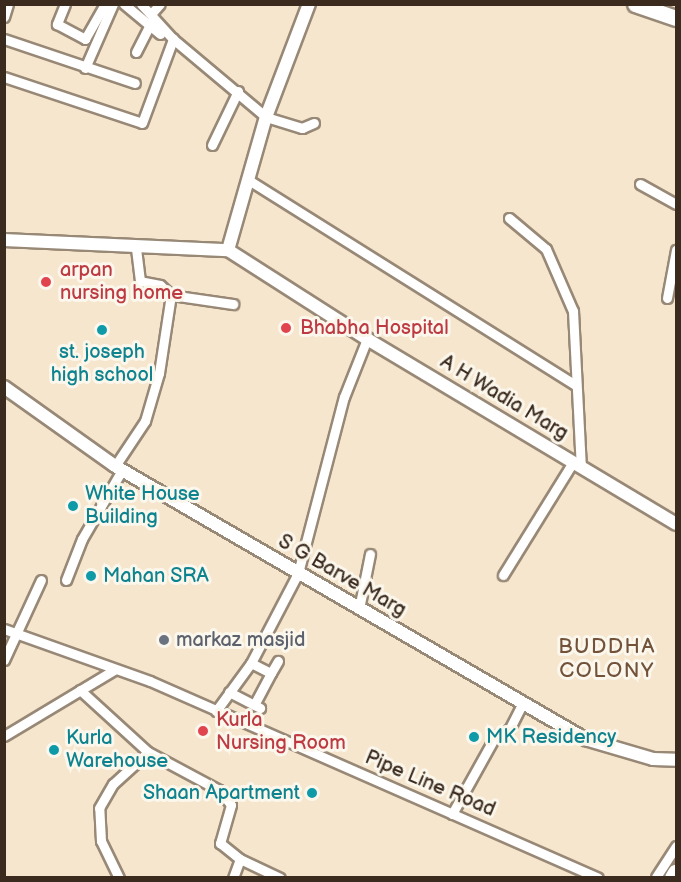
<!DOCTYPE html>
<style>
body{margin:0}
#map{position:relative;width:681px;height:882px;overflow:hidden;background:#f6e6ce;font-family:"Balsamiq Sans",sans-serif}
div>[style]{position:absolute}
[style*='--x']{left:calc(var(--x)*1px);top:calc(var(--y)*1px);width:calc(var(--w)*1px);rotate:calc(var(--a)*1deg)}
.roads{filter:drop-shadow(2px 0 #988876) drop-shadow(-2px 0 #988876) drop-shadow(0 2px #988876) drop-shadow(0 -2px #988876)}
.minor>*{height:9px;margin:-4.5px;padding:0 4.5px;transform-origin:4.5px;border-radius:4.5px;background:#fff}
.tertiary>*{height:12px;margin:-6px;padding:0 6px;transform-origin:6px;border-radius:6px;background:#fff}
.primary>*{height:15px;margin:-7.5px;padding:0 7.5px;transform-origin:7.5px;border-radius:7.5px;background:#fff}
.trunk>*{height:16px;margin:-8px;padding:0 8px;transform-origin:8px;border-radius:8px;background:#fff}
.dots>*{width:16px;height:16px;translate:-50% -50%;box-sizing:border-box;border:3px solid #fbf7ec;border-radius:50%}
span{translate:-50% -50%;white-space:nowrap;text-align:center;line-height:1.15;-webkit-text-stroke:6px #fbf7ec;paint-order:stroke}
.health-label{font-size:20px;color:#be3a42}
.left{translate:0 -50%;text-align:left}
.culture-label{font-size:20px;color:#0d838f}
.right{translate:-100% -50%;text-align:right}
.street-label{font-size:20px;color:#3b2a1e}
.worship-label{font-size:20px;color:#5b616d}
.neighbourhood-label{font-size:21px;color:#725239;letter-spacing:1.5px}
.frame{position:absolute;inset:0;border:6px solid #3b2a1e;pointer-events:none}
</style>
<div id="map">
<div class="roads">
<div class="minor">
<i style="--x:65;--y:4;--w:22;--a:112"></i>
<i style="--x:57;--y:24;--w:32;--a:28"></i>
<i style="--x:85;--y:39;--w:40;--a:-60.3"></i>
<i style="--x:124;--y:4;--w:47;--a:39.8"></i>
<i style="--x:141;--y:4;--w:47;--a:47.6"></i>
<i style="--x:173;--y:39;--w:121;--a:40"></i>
<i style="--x:266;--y:117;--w:38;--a:17"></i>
<i style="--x:302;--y:128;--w:13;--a:-23"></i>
<i style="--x:151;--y:14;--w:13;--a:-48"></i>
<i style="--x:4;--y:17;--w:14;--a:-73"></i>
<i style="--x:4;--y:39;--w:138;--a:18.6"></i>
<i style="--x:136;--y:52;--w:34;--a:-63"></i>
<i style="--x:85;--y:68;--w:70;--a:-66.4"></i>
<i style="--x:4;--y:77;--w:145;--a:18.4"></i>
<i style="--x:142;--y:123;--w:90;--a:-69.7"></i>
<i style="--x:212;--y:145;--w:60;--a:-64.3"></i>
<i style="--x:247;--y:179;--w:387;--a:32.1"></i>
<i style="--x:640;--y:184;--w:41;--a:29.1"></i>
<i style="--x:509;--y:218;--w:48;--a:40"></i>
<i style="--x:546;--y:249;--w:68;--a:66.5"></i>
<i style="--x:573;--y:311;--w:156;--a:87.1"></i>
<i style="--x:171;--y:295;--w:63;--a:8.3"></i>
<i style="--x:667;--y:298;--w:49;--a:-79.4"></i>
<i style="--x:115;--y:466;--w:54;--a:-56.3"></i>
<i style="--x:145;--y:421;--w:50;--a:-73.7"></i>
<i style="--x:159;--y:373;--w:79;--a:-81.3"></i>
<i style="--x:171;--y:295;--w:15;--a:-138"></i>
<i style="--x:160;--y:285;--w:20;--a:-169"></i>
<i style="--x:140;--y:281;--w:35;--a:-97"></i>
<i style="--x:503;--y:575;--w:133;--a:-58.2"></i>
<i style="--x:66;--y:580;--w:44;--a:-68.7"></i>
<i style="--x:82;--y:539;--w:80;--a:-59.9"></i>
<i style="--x:359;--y:609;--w:56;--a:-78.7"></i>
<i style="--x:4;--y:629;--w:155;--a:19.6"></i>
<i style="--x:150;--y:681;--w:489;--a:23.7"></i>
<i style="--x:4;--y:660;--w:88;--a:-65.2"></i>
<i style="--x:251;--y:663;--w:22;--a:27"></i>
<i style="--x:271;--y:673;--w:36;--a:118"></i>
<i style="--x:271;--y:673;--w:14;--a:-60"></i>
<i style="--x:80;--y:690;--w:92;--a:42.4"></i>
<i style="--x:148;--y:752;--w:81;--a:28.2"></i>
<i style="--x:219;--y:790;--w:19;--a:51"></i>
<i style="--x:231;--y:805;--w:40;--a:106"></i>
<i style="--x:220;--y:843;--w:26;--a:39"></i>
<i style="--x:240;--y:859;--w:44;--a:25.4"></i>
<i style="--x:229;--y:692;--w:35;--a:27"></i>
<i style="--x:216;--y:711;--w:59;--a:-53.9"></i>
<i style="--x:251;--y:663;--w:102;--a:-62.4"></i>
<i style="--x:298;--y:573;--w:182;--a:-75.4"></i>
<i style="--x:344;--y:397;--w:62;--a:-68.4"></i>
<i style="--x:4;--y:736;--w:128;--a:-31"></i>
<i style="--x:452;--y:814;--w:90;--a:-60.9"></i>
<i style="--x:496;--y:735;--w:9;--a:-6"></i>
<i style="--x:505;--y:734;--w:8;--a:-50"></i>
<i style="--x:510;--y:728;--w:28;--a:-63"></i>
<i style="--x:656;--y:877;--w:37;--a:-57"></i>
<i style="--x:119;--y:878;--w:41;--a:-115.9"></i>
<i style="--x:101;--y:841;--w:33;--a:-93"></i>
<i style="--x:99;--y:808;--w:28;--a:-60"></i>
<i style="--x:113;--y:784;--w:47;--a:-42.4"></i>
<i style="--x:233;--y:878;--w:20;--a:-70"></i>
</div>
<div class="tertiary">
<i style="--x:4;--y:240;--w:224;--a:2.6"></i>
<i style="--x:228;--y:250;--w:165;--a:32.6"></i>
<i style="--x:367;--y:339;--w:360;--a:30.9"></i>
<i style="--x:228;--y:250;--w:138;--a:-74.1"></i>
<i style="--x:266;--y:117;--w:121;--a:-69.2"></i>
<i style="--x:4;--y:387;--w:136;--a:35.4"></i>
<i style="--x:115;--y:466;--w:544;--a:30.15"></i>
<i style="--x:585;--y:739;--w:71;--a:16.4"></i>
<i style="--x:653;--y:759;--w:23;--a:2"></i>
</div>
<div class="primary">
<i style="--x:635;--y:4;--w:43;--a:18.9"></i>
</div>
<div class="trunk">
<i style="--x:673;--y:878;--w:6;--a:-59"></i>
</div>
</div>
<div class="dots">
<i style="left:46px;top:282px;background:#e0444e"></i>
<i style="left:286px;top:328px;background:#e0444e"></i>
<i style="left:102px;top:330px;background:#0f9aa8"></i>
<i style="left:73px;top:506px;background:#0f9aa8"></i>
<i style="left:91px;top:576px;background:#0f9aa8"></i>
<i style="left:164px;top:640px;background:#6b7280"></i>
<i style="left:203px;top:731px;background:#e0444e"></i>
<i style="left:474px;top:737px;background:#0f9aa8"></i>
<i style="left:54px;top:750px;background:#0f9aa8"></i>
<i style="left:312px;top:793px;background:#0f9aa8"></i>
</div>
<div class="health-label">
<span class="left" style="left:60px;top:282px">arpan<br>nursing home</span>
<span class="left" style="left:300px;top:328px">Bhabha Hospital</span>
<span class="left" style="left:216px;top:732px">Kurla<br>Nursing Room</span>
</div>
<div class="culture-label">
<span style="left:102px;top:364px">st. joseph<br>high school</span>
<span class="left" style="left:85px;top:506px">White House<br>Building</span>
<span class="left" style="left:103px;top:576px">Mahan SRA</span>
<span class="left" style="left:486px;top:737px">MK Residency</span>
<span class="left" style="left:66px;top:750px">Kurla<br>Warehouse</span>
<span class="right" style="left:300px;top:793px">Shaan Apartment</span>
</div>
<div class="street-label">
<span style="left:504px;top:398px;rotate:31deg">A H Wadia Marg</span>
<span style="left:342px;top:576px;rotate:30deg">S G Barve Marg</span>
<span style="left:430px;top:784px;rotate:23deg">Pipe Line Road</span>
</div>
<div class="worship-label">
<span class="left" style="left:176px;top:640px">markaz masjid</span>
</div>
<div class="neighbourhood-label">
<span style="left:607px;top:659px">BUDDHA<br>COLONY</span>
</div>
<div class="frame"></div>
</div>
